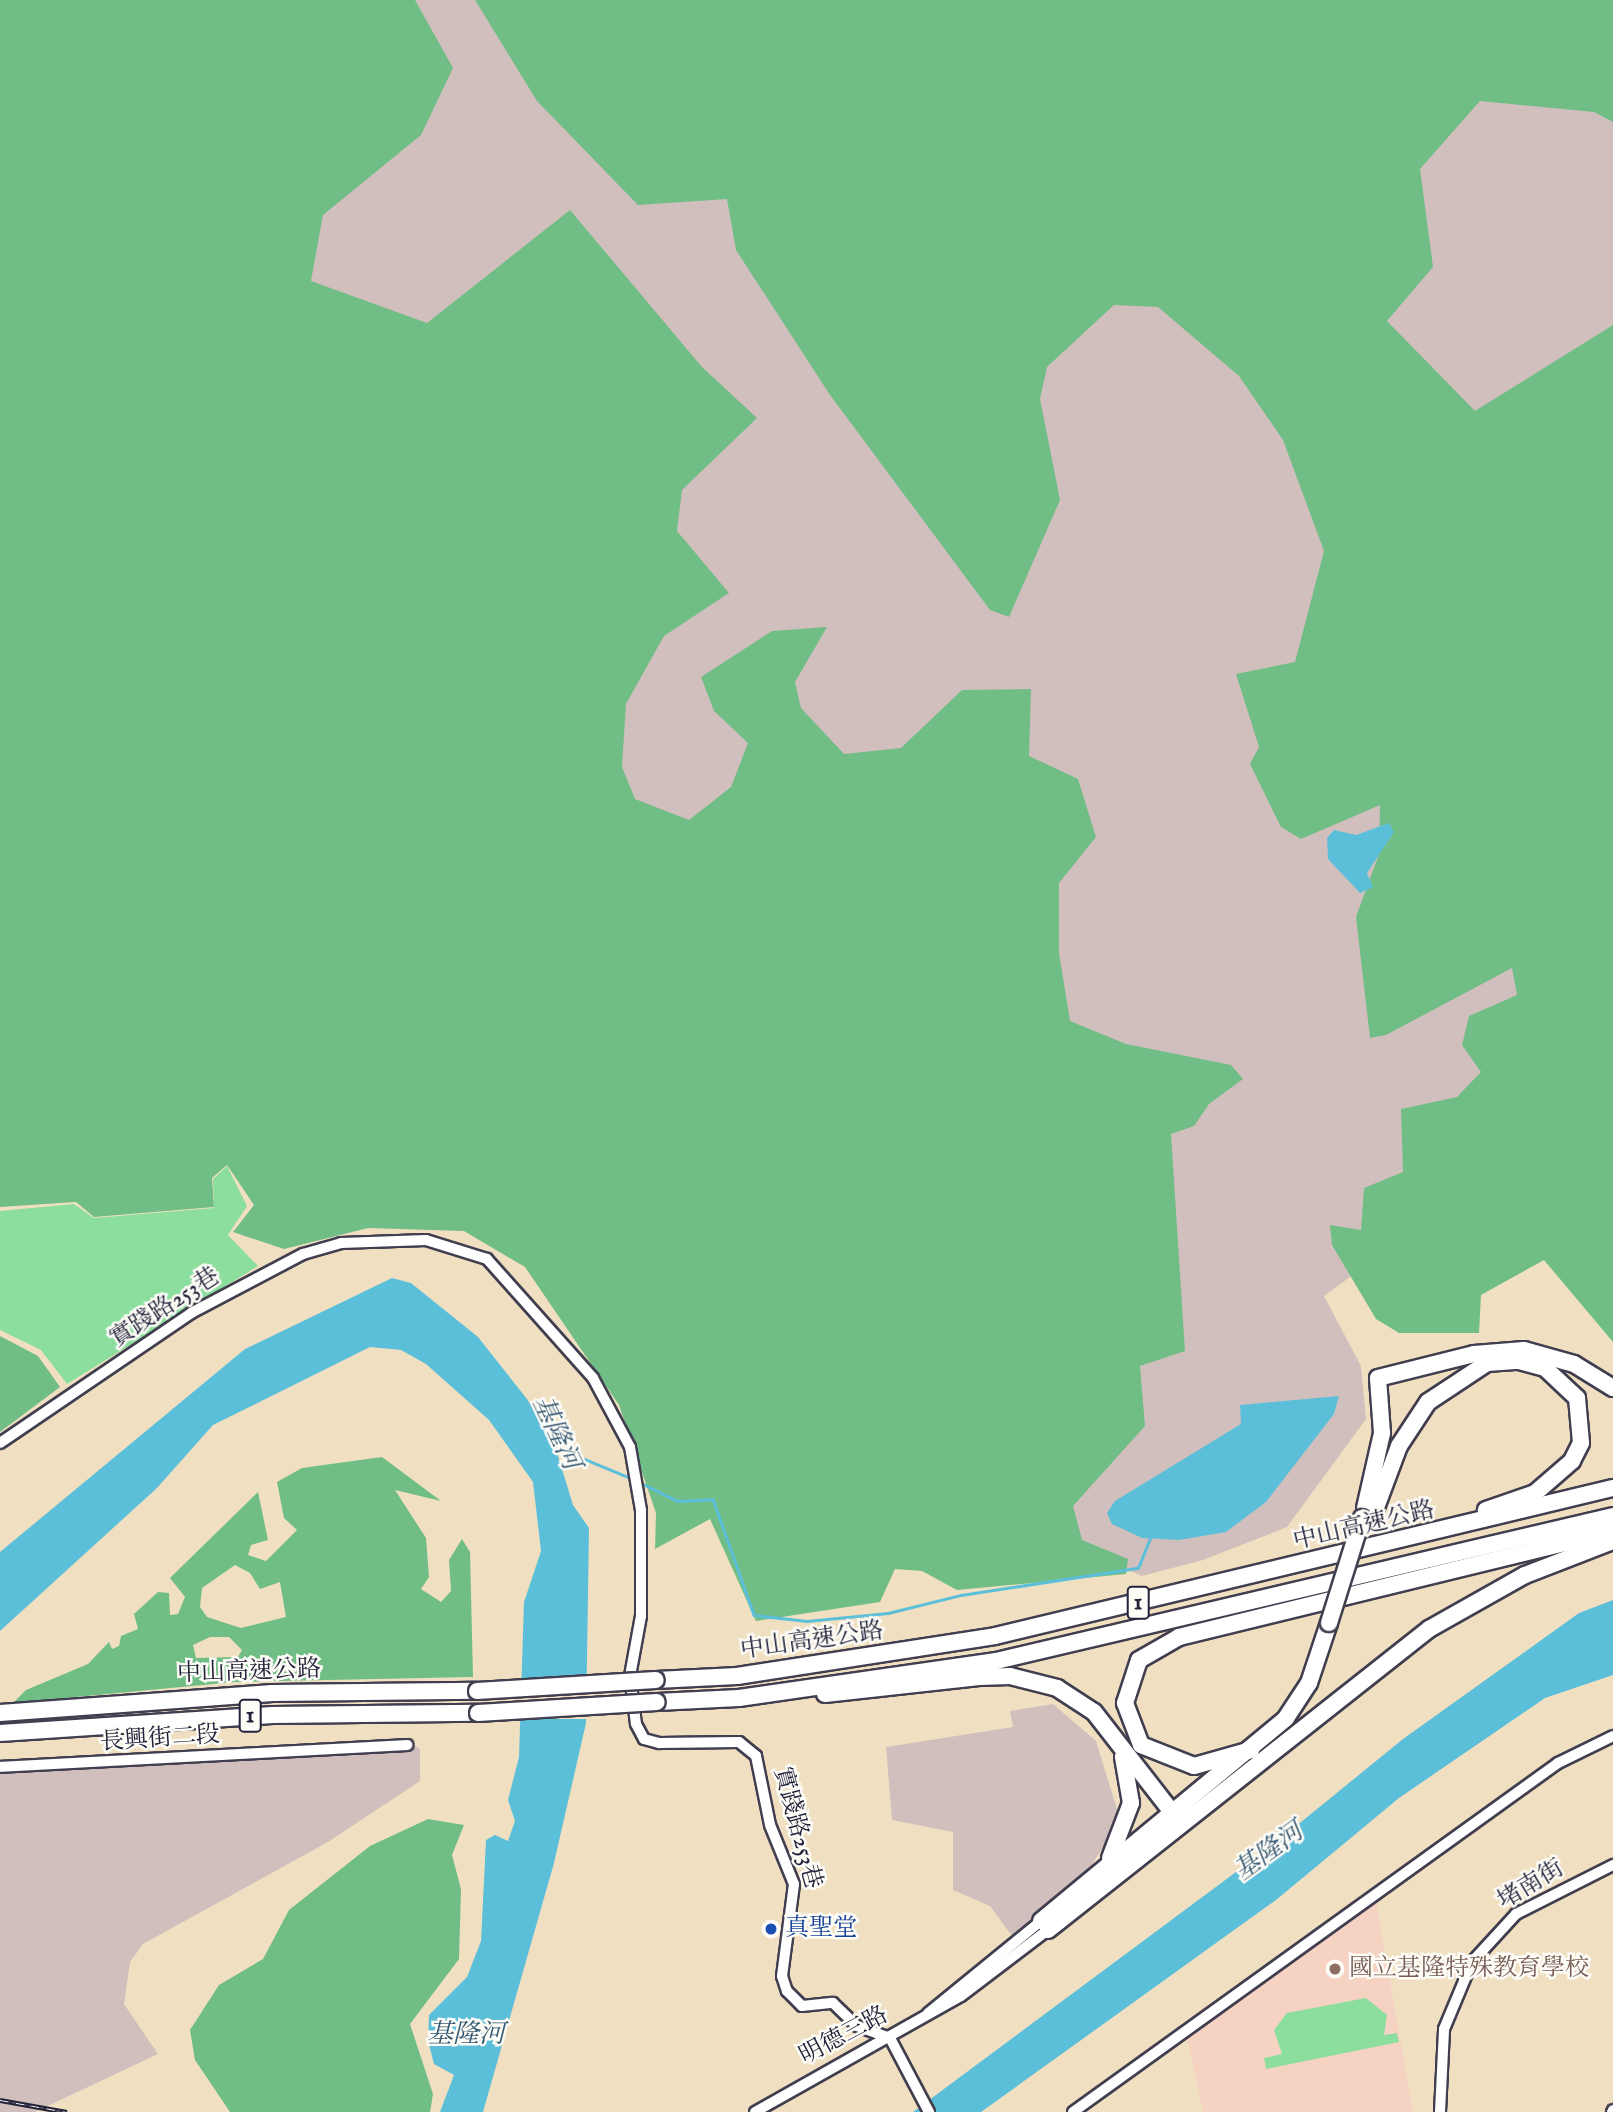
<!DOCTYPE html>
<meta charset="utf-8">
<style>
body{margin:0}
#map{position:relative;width:1613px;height:2112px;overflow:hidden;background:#f0e0c1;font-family:"IM FELL English","Noto Serif TC",serif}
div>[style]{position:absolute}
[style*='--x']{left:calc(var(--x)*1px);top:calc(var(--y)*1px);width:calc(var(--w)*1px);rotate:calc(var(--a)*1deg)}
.built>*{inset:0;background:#f6d2c3}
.industrial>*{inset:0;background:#d1bfbd}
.green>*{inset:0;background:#8cde9f}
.forest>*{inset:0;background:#71bd86}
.water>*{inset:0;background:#5cbfda}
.pier>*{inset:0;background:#f0e0c1;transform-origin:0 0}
.stream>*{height:2.5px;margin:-1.25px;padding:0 1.25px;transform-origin:1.25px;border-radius:1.25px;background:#5cbfda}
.roads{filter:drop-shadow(2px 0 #413e4f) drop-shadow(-2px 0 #413e4f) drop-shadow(0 2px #413e4f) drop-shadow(0 -2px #413e4f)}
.minor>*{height:10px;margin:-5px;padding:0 5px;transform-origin:5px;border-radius:5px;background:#fff}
.highway>*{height:16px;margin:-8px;padding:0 8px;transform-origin:8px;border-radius:8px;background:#fff}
.rail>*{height:5px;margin-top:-2.5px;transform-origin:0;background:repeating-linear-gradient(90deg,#fdfcf7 0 8px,#22223b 0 16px);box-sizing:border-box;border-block:2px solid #22223b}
.bridges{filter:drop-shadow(2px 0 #413e4f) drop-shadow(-2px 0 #413e4f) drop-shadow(0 2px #413e4f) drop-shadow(0 -2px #413e4f)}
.highway-bridge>*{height:16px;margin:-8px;padding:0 8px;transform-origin:8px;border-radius:8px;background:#fff}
.dots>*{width:19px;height:19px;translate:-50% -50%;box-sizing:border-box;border:4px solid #fdfcf7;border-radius:50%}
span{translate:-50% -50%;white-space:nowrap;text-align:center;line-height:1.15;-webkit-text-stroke:5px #fdfcf7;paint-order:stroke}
.shield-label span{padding:2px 5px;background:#fdfcf7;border:2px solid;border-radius:5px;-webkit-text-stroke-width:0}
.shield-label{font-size:23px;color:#22223b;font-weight:700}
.street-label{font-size:24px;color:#22223b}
.transit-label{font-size:24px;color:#164399}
.left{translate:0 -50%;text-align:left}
.education-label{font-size:24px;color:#785e54}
.water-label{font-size:26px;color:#365973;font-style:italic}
</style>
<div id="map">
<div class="built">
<i style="clip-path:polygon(1376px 1902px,1413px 2112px,1203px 2112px,1187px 2037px)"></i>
</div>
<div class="industrial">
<i style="clip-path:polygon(160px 0,573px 0,1613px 27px,1613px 1235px,1462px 1195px,1324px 1296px,1361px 1366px,1366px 1419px,1287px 1527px,1203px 1560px,1142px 1576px,916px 1481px,564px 802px)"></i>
<i style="clip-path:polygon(1053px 1704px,1096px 1741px,1120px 1819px,1085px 1876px,1012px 1936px,990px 1906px,953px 1890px,953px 1832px,892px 1820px,886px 1747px,1013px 1727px,1010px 1711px)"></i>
<i style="clip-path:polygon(406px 1740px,420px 1749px,420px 1781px,328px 1842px,143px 1944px,130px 1962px,124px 2004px,158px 2054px,35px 2112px,0 2112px,0 1771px)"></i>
</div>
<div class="green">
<i style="clip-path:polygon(227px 1166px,247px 1206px,228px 1235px,258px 1266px,67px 1384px,41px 1350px,0 1330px,0 1211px,74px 1204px,94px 1218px,214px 1208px,213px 1179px)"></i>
<i style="clip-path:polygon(1366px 1998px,1387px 2015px,1384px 2035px,1397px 2033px,1399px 2042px,1266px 2069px,1264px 2058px,1282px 2054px,1274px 2030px,1287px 2013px)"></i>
</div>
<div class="forest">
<i style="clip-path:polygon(0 0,415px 0,453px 68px,421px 135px,323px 215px,311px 281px,427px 323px,570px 210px,702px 367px,757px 418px,682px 490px,677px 531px,729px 593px,664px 636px,626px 704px,622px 767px,635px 799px,689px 820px,731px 787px,748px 743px,714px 711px,701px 677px,772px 631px,827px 627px,795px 682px,801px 708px,844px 754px,901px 748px,962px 690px,1031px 689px,1029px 756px,1078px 779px,1096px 837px,1059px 883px,1059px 953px,1070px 1021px,1126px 1044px,1231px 1065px,1243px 1079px,1209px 1104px,1194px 1126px,1171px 1134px,1185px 1351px,1140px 1366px,1145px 1426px,1073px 1506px,1082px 1540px,1128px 1559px,1126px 1574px,957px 1590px,922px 1571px,895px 1569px,880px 1602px,756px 1621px,710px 1519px,655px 1549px,656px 1513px,619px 1405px,525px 1267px,464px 1231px,368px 1228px,284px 1249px,233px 1232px,254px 1205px,227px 1165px,212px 1178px,214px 1207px,94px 1217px,76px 1202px,0 1207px)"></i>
<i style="clip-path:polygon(475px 0,1613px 0,1613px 122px,1594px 112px,1480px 101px,1420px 169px,1433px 267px,1387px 321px,1475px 411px,1613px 325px,1613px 1342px,1544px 1260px,1481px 1295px,1479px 1333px,1399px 1333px,1376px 1319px,1332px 1245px,1330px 1225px,1361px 1230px,1364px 1188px,1403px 1172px,1401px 1109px,1457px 1097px,1481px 1072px,1462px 1045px,1469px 1016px,1517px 995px,1512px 968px,1386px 1035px,1370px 1038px,1356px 917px,1379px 854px,1380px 805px,1301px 839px,1281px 827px,1250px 764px,1259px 747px,1236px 674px,1295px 662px,1324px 551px,1283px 440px,1239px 376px,1158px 307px,1114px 305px,1047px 367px,1040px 399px,1060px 500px,1009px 617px,990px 610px,830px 395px,736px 250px,727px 199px,638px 205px,537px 101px)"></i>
<i style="clip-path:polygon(0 1336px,38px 1356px,60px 1387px,0 1432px)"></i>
<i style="clip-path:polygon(evenodd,382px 1457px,441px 1501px,395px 1490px,426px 1538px,429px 1577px,421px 1589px,441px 1602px,451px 1591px,449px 1560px,462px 1539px,470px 1552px,473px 1677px,234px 1682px,13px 1703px,26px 1690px,88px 1664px,109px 1642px,112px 1649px,119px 1646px,121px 1636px,138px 1629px,134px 1614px,158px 1592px,169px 1593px,170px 1615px,178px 1614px,185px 1597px,170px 1578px,258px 1492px,268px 1540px,251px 1545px,248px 1555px,266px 1561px,297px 1530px,284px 1518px,277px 1482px,302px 1468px,382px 1457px,235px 1565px,250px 1573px,260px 1589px,280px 1582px,286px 1617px,241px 1628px,207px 1617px,200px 1607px,202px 1588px,235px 1565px,382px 1457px,210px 1637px,229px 1637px,242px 1650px,238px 1657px,196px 1658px,193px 1645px,210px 1637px)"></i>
<i style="clip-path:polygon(428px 1819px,464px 1825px,452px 1855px,461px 1889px,459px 1959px,410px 2024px,433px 2094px,430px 2112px,230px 2112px,195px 2060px,190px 2030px,219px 1985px,263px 1959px,289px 1910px,370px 1846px)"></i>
</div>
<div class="water">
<i style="clip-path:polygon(1389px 823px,1394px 832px,1367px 873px,1373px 887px,1360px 893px,1328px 859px,1327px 838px,1334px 830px,1356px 835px)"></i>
<i style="clip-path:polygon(392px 1278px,411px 1283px,478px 1337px,527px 1399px,554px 1443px,573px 1505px,589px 1528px,586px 1723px,554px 1863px,483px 2112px,440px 2112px,454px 2075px,434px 2064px,428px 2041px,429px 2015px,467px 1977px,481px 1941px,486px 1840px,495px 1835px,508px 1841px,515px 1821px,508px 1800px,519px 1757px,524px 1602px,541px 1551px,533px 1482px,489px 1420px,426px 1364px,401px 1350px,370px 1347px,213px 1425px,157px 1488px,0 1631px,0 1552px,245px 1349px)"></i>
<i style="clip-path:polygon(1339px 1396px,1334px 1414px,1266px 1502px,1226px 1532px,1179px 1540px,1142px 1538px,1112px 1524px,1107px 1513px,1115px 1501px,1241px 1424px,1240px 1405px)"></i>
<i style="clip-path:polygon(1613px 1600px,1613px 1675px,1545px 1698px,1399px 1798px,1276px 1900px,981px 2112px,913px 2112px,1279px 1840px,1403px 1739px,1579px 1613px)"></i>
</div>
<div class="pier">
<i style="left:589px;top:1679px;width:40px;height:71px;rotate:90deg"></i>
</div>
<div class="stream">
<i style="--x:553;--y:1446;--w:87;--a:22.4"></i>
<i style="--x:639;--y:1482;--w:43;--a:26"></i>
<i style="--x:678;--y:1501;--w:35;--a:-3"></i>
<i style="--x:713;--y:1499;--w:123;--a:70.5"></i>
<i style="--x:754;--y:1615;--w:53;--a:6.5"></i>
<i style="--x:807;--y:1621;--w:81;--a:-5.6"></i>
<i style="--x:888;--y:1613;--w:75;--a:-13.9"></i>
<i style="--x:961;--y:1595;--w:179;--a:-8.7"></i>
<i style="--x:1138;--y:1568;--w:32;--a:-68"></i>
</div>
<div class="roads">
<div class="minor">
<i style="--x:0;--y:1443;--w:231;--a:-34.2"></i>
<i style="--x:191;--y:1313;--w:127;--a:-27.8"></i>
<i style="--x:303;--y:1254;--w:40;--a:-16"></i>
<i style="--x:341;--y:1243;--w:85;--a:-2"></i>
<i style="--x:426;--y:1240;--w:64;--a:17.3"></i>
<i style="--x:487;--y:1259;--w:159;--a:48.3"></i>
<i style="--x:593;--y:1378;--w:78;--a:61.8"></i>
<i style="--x:630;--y:1447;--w:64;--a:80.1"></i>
<i style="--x:641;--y:1510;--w:106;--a:90"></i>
<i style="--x:641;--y:1616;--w:61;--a:100.4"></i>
<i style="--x:630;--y:1676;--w:48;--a:82.9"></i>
<i style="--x:636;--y:1724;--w:17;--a:62"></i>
<i style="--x:644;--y:1739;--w:16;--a:15"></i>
<i style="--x:659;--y:1743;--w:80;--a:-0.7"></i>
<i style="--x:739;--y:1742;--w:22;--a:39"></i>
<i style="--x:756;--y:1756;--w:70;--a:78.5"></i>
<i style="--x:770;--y:1825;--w:64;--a:67.9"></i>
<i style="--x:794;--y:1884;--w:93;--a:97.4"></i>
<i style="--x:782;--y:1976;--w:16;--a:72"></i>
<i style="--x:787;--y:1991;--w:21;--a:45"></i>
<i style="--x:802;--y:2006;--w:31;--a:-6"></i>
<i style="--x:833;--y:2003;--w:33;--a:44"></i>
<i style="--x:857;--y:2026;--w:35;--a:20"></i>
<i style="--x:0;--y:1767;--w:408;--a:-3.1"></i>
<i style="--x:890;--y:2038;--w:84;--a:62.2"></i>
<i style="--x:755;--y:2112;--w:236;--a:-29.4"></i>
<i style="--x:961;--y:1996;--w:109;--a:-37.2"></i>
<i style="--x:1048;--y:1930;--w:11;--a:-128"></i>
<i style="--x:1041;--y:1921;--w:146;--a:140.8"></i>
<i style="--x:1073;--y:2112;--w:598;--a:-35.74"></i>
<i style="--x:1558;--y:1763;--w:61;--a:-26.1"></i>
<i style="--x:1440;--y:2112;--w:83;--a:-87.2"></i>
<i style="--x:1444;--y:2029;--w:73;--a:-67.3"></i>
<i style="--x:1472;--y:1962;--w:65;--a:-47.5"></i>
<i style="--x:1516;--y:1914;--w:109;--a:-26.8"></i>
<i style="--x:1612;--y:2112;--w:2;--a:-63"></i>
</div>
<div class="highway">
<i style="--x:1365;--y:1508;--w:77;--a:-77.2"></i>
<i style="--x:1382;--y:1433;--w:55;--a:-94.2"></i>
<i style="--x:1378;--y:1378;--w:99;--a:-14"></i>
<i style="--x:1474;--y:1354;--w:50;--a:-4.6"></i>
<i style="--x:1524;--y:1350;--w:52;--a:15.6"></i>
<i style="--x:1574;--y:1364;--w:46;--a:31.6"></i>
<i style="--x:1371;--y:1521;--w:80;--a:-69.5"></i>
<i style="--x:1399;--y:1446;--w:53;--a:-56.6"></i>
<i style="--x:1428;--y:1402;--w:71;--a:-33.5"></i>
<i style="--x:1487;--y:1363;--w:32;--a:-4"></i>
<i style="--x:1519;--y:1361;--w:27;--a:15"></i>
<i style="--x:1545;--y:1368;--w:44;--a:43.2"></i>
<i style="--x:1577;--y:1398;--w:45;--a:84.9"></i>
<i style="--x:1581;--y:1443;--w:20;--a:117"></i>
<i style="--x:1572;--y:1461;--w:49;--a:139.1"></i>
<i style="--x:1535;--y:1493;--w:52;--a:160.9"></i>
<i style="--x:656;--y:1680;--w:81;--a:-2.8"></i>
<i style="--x:737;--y:1676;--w:261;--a:-8.8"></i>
<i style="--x:995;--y:1636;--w:635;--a:-13.47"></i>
<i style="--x:825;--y:1694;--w:155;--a:-6.3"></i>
<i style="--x:979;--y:1677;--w:31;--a:-2"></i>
<i style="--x:1010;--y:1676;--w:49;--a:14.3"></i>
<i style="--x:1057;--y:1688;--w:44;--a:33"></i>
<i style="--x:1094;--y:1712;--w:138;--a:52.1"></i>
<i style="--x:657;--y:1702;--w:82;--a:-2.8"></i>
<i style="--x:739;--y:1698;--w:260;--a:-8.2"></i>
<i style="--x:996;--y:1661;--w:634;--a:-13.22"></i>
<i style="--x:0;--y:1713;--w:273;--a:-4.2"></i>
<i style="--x:272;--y:1693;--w:205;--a:-0.6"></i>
<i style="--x:0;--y:1733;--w:273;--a:-3.8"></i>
<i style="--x:272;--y:1715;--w:206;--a:-0.6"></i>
<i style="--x:1251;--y:1750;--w:59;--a:164.3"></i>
<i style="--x:1194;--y:1766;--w:57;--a:-158.4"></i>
<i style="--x:1141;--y:1745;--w:45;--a:-110.9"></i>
<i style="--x:1125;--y:1703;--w:45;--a:-72"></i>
<i style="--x:1139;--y:1660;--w:46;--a:-29.9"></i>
<i style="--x:1179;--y:1637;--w:447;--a:-13.7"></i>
<i style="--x:1110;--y:1858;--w:59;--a:-69.1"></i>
<i style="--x:1131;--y:1803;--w:47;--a:-99.9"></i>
<i style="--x:1041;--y:1921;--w:318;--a:-39.6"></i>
<i style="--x:1286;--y:1718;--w:42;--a:-56.7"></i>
<i style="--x:1309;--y:1683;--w:63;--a:-71.6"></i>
<i style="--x:1048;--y:1930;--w:486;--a:-38.3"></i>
<i style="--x:1429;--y:1629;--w:110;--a:-29.4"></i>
<i style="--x:1525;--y:1575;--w:94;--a:-21.1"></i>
</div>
</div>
<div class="rail">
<i style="--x:0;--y:2100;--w:68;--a:10.2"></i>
</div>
<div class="bridges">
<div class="highway-bridge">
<i style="--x:1329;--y:1623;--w:110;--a:-72.6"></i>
<i style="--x:477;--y:1691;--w:179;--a:-3.5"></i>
<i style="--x:478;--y:1713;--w:179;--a:-3.5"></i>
</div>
</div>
<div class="dots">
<i style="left:771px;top:1929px;background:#1a4fb4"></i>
<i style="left:1335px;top:1969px;background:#8d6e63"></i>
</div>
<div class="shield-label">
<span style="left:1138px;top:1603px">1</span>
<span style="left:250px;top:1716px">1</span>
</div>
<div class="street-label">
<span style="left:165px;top:1308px;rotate:-33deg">實踐路253巷</span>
<span style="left:1364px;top:1526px;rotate:-13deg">中山高速公路</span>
<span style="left:812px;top:1641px;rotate:-8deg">中山高速公路</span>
<span style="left:249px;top:1672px;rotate:-2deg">中山高速公路</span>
<span style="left:160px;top:1739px;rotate:-4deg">長興街二段</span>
<span style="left:797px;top:1828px;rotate:75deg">實踐路253巷</span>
<span style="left:1531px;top:1885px;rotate:-31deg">堵南街</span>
<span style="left:844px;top:2036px;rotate:-28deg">明德三路</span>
</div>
<div class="transit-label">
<span class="left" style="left:785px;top:1929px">真聖堂</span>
</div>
<div class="education-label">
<span class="left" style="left:1349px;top:1969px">國立基隆特殊教育學校</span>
</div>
<div class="water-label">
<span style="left:556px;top:1433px;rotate:65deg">基隆河</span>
<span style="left:1269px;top:1852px;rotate:-36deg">基隆河</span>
<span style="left:466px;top:2035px">基隆河</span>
</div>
</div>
